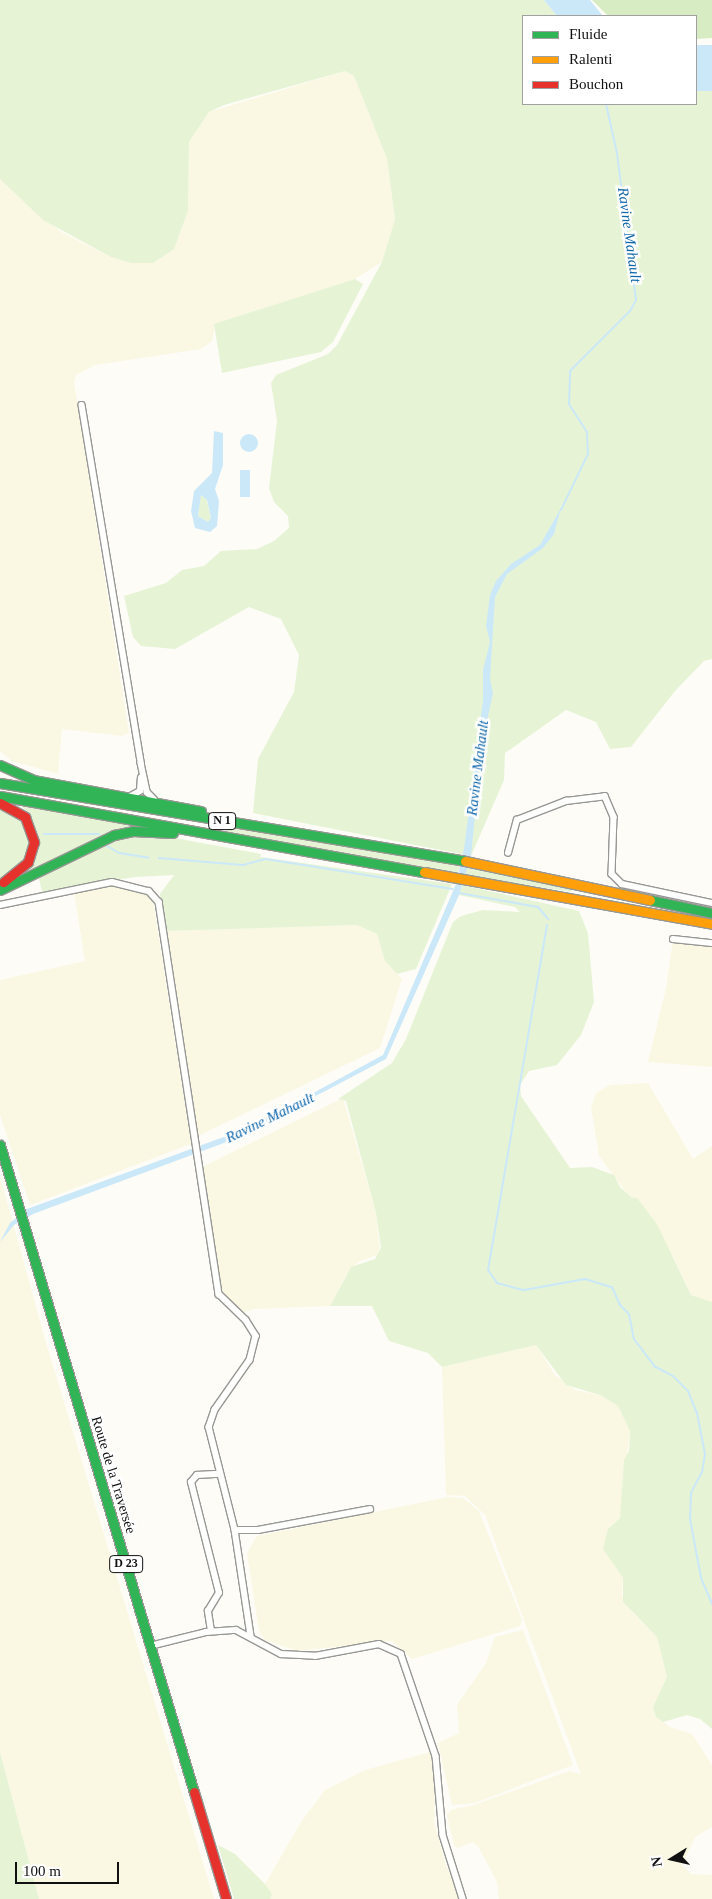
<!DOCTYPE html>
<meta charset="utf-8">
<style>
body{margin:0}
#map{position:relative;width:712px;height:1899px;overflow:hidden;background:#fdfcf7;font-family:Georgia,serif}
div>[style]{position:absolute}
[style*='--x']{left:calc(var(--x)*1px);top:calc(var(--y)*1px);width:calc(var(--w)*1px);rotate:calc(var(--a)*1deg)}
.farmland>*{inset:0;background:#faf8e3}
.green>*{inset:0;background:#e6f4d5}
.forest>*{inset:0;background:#d7ecc3}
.water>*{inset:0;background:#cbe8f9;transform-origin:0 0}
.round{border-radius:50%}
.stream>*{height:2px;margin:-1px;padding:0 1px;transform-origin:1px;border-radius:1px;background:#cbe8f9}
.roads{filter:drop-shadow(1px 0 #979795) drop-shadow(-1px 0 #979795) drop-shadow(0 1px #979795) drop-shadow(0 -1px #979795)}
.street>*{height:5.5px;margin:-2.75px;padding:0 2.75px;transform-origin:2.75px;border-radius:2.75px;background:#fffffe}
.fast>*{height:9px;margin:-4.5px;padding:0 4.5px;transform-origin:4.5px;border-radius:4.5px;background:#30b455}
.slow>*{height:9px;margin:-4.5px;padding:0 4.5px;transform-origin:4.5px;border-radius:4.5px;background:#ff9f0a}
.jam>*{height:9px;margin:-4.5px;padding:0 4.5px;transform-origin:4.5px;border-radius:4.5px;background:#e5322d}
span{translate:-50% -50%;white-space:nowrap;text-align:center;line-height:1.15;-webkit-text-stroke:5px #fff;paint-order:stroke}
.shield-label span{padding:1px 4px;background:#fff;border:1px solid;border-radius:4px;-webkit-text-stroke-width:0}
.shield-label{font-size:12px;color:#111;font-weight:700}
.street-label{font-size:14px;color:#111}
.water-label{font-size:15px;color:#1067ac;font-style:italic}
.legend{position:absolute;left:522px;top:15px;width:175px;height:90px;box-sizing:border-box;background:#fff;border:1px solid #a0a0a0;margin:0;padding:6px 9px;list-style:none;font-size:15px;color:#111}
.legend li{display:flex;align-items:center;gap:10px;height:25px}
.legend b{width:25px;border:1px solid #a0a0a0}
.north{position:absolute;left:647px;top:1834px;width:50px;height:50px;-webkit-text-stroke:4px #fff;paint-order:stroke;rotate:260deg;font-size:14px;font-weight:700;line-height:20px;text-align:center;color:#111}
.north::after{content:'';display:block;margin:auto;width:18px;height:22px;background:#111;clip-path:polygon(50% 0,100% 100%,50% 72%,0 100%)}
.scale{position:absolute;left:15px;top:1862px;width:104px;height:22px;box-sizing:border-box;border:2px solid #111;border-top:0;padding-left:6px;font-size:15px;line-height:18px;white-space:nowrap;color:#111;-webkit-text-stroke:4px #fff;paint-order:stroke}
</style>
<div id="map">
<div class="farmland">
<i style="clip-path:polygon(345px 71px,354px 76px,387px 159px,395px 219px,382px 262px,355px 279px,215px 324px,212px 341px,201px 349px,95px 365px,76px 375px,74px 382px,129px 733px,122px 736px,62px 729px,58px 774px,12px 761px,0 751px,0 179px,61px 232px,111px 257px,131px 263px,153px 263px,174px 249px,188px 211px,189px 142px,209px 112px)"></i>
<i style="clip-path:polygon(110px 886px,150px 895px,153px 900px,191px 1144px,30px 1205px,0 1115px,0 980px,85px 961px,74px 893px)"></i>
<i style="clip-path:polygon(357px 925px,377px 934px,385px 961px,402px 979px,380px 1048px,196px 1137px,164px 931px)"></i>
<i style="clip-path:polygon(673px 939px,712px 943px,712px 1067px,648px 1062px,666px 988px)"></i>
<i style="clip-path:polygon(648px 1083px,693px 1159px,712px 1146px,712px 1302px,691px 1295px,673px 1256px,599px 1156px,591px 1107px,596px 1093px,610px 1085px)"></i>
<i style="clip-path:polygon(343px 1098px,376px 1213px,380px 1254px,358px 1262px,346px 1275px,330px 1306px,254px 1309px,239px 1314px,221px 1299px,200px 1168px)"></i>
<i style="clip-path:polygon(0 1176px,45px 1339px,214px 1899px,39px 1899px,0 1752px)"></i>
<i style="clip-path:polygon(536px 1345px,555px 1375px,575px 1390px,600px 1395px,618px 1406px,630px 1431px,620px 1518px,608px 1529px,623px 1578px,622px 1595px,632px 1612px,657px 1637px,667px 1677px,653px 1707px,656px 1717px,670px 1727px,692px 1734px,712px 1765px,712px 1827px,695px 1837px,682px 1865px,691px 1874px,712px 1875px,712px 1899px,499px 1899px,497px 1882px,478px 1846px,472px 1842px,458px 1848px,454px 1845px,447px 1815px,451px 1810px,474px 1805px,569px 1771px,581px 1774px,485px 1515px,465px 1496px,446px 1495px,442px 1367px)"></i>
<i style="clip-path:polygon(448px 1497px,463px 1498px,479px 1511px,522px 1620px,520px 1626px,412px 1659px,392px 1641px,297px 1651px,265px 1640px,259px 1631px,247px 1553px,257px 1536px)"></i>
<i style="clip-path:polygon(523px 1630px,573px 1765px,475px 1803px,452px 1805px,438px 1743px,459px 1733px,457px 1705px,486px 1663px,495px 1637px)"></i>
<i style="clip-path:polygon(430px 1752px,435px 1780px,434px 1822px,446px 1865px,461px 1899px,270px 1899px,272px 1894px,265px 1884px,301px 1822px,325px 1790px,365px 1770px)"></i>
</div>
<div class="green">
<i style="clip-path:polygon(0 0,544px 0,557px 16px,523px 16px,523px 104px,696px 104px,696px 91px,712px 91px,712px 659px,704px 661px,675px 691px,631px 747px,610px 749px,596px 722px,566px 710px,505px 753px,504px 780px,471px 856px,253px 813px,258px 759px,294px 692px,299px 655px,281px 619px,249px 607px,175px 649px,141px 646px,133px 637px,124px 596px,166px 583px,182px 570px,204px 566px,221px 551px,257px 549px,274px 541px,289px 528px,288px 516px,274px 502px,269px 488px,277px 421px,271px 383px,276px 375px,328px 354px,337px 345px,382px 262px,395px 219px,387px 159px,354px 76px,345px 71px,224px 105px,209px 112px,189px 142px,188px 211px,174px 249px,153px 263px,131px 263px,111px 257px,43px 220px,0 179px)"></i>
<i style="clip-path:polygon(355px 279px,363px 284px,333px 342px,321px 352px,222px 373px,214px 324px)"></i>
<i style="clip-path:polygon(205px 494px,211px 518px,208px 522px,198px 516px,200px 496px)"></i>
<i style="clip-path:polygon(21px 806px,129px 825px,129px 827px,28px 871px,38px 837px,30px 814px)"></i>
<i style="clip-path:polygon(0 807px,17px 814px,31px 837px,27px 858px,0 879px)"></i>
<i style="clip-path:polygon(229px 826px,272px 835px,461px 864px,457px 874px,227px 832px)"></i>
<i style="clip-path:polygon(127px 835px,164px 836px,261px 854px,260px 857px,452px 884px,416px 969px,397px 974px,385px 961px,377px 934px,357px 925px,164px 931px,160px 894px,174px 875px,135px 877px,42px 892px,38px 874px)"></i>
<i style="clip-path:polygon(467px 865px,570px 886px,572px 892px,464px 875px)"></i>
<i style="clip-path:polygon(462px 885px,579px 911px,588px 933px,594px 1002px,581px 1035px,557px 1065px,529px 1071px,520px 1085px,521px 1096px,570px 1168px,592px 1167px,614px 1175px,620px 1187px,632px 1198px,637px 1198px,657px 1224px,691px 1295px,712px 1302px,712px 1729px,700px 1719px,687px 1715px,663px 1722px,656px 1717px,653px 1707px,667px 1677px,657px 1637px,623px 1602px,623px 1578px,603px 1549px,608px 1529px,620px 1518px,624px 1460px,629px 1451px,630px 1431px,618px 1406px,600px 1395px,566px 1385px,536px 1345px,442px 1367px,428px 1353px,389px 1341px,372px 1306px,330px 1306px,351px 1267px,375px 1259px,381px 1248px,376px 1213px,346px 1101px,338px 1099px,392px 1063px,406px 1039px,453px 922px,461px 916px,483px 910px,520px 912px,515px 907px,459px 895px)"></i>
<i style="clip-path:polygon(0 1752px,39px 1899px,0 1899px)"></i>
<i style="clip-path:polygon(218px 1845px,235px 1854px,265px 1884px,272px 1894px,270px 1899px,234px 1899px)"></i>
</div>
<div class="forest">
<i style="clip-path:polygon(592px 0,712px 0,712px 38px,696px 39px,696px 16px,608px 16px)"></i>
</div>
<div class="water">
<i style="clip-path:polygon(544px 0,590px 0,603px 16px,557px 16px)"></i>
<i style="left:696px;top:45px;width:16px;height:46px"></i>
<i style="clip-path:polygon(evenodd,214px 431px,223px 433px,223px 465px,215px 489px,219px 501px,217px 526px,210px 532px,195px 528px,191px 511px,194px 491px,212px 473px,214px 431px,201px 495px,207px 500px,211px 518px,208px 522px,198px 516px,201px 495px)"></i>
<i class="round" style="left:240px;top:434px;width:18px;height:18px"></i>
<i style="left:240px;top:470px;width:10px;height:27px"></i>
<i style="clip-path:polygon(561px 508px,554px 534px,543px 548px,507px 574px,495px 597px,490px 679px,493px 693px,482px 744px,471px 856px,459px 895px,386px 1059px,232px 1140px,33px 1214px,14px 1225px,0 1242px,10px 1223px,27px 1209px,251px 1127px,383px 1055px,456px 884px,464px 849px,483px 700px,483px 670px,490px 642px,486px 626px,490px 595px,496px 581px,511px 564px,540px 545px)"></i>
</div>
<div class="stream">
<i style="--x:561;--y:510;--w:62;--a:-64.3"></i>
<i style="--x:588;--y:454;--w:22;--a:-93"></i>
<i style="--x:587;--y:432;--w:33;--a:-123"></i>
<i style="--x:569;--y:404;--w:33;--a:-88"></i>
<i style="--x:570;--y:371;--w:85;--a:-45"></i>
<i style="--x:630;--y:311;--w:13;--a:-61"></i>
<i style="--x:636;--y:300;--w:148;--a:-97.4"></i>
<i style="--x:617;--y:153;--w:50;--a:-102.7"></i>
<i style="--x:44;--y:834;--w:55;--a:0"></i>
<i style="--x:107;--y:846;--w:14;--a:30"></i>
<i style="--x:119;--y:853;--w:30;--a:9"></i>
<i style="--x:159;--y:858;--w:84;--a:4.8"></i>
<i style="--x:243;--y:865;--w:24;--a:-15"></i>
<i style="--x:266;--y:859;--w:189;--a:9.1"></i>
<i style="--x:459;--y:893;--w:80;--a:10"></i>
<i style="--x:538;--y:907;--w:16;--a:50"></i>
<i style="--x:547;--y:925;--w:350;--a:99.7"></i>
<i style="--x:488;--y:1270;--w:16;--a:55"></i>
<i style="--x:497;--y:1283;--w:28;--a:15"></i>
<i style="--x:524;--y:1290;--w:62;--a:-10.2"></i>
<i style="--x:585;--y:1279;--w:28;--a:17"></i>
<i style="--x:612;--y:1287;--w:20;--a:66"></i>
<i style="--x:620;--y:1305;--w:13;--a:45"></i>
<i style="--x:629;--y:1314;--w:25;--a:79"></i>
<i style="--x:634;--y:1339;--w:34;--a:53"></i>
<i style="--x:654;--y:1366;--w:21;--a:28"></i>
<i style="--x:673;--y:1376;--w:21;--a:45"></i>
<i style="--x:688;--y:1391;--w:24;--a:68"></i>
<i style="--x:697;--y:1413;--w:42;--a:79"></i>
<i style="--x:705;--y:1454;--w:18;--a:99"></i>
<i style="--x:702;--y:1472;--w:24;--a:118"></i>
<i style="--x:691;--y:1493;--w:26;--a:92"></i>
<i style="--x:690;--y:1519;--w:60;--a:79.4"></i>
<i style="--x:701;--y:1578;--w:28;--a:67"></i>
</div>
<div class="roads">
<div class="street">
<i style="--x:82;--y:405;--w:363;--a:80.6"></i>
<i style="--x:141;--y:763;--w:30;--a:78"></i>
<i style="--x:147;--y:792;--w:10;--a:45"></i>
<i style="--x:131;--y:796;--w:10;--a:-29"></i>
<i style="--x:140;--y:791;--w:13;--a:-86"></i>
<i style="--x:508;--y:853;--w:34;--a:-75"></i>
<i style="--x:517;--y:820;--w:53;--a:-21.2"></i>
<i style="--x:566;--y:801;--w:39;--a:-7"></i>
<i style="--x:605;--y:796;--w:23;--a:67"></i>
<i style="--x:614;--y:817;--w:57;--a:92"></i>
<i style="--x:612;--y:874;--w:14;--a:45"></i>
<i style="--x:622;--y:884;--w:92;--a:11.9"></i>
<i style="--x:0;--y:905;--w:114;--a:-11.6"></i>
<i style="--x:112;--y:882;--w:38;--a:14"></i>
<i style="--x:149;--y:891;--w:15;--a:48"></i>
<i style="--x:159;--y:902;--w:397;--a:81.3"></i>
<i style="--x:219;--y:1294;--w:37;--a:44"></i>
<i style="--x:246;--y:1320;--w:19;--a:58"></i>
<i style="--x:256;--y:1336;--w:25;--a:104"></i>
<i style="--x:250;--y:1360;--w:61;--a:125"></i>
<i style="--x:215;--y:1410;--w:18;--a:109"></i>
<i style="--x:209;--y:1427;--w:106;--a:75.8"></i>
<i style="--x:235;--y:1530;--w:107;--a:81.4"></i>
<i style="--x:673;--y:939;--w:39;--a:6"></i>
<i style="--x:235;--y:1530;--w:23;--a:0"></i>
<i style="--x:258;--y:1530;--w:114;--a:-10.6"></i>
<i style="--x:211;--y:1631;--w:20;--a:-99"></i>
<i style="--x:208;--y:1611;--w:21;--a:-59"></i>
<i style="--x:219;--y:1593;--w:114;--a:-104.2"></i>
<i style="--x:191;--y:1482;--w:9;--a:-49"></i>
<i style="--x:197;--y:1475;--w:22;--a:-3"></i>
<i style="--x:150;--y:1646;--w:58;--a:-14"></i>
<i style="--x:206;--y:1632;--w:30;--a:-4"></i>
<i style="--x:236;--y:1630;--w:51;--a:28.1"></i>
<i style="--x:281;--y:1654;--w:34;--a:3"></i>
<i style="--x:315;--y:1656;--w:65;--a:-10.6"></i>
<i style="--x:379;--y:1644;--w:24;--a:24"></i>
<i style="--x:401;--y:1654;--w:108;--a:71.1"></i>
<i style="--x:436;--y:1756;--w:79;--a:84.9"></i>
<i style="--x:443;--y:1835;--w:67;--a:72.6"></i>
</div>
<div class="fast">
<i style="--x:0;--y:765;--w:36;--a:24"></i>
<i style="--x:33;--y:780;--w:171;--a:10.5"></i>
<i style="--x:0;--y:783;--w:471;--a:9.5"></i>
<i style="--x:0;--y:796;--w:431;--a:10.2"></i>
<i style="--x:0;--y:890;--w:127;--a:-25.8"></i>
<i style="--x:114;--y:835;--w:19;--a:-12"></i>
<i style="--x:133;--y:831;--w:40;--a:2.9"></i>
<i style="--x:650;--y:900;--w:63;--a:11.8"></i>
<i style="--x:0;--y:1145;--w:675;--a:73.31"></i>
</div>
<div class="slow">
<i style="--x:465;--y:861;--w:189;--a:11.9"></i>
<i style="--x:424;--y:872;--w:293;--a:10.2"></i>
</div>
<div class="jam">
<i style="--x:0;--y:803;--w:29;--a:29"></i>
<i style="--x:25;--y:817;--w:27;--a:70"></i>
<i style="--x:34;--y:842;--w:21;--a:107"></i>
<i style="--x:28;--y:862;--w:32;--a:141"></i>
<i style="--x:194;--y:1792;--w:112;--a:73.3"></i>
</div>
</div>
<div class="shield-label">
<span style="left:222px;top:821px">N 1</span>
<span style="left:126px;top:1564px">D 23</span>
</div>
<div class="street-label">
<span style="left:113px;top:1475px;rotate:73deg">Route de la Traversée</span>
</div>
<div class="water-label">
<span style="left:629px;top:235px;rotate:82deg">Ravine Mahault</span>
<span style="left:478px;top:768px;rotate:-83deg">Ravine Mahault</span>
<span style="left:270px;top:1118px;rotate:-26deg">Ravine Mahault</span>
</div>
<ul class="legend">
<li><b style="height:6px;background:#30b455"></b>Fluide</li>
<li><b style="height:6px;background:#ff9f0a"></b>Ralenti</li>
<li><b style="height:6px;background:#e5322d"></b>Bouchon</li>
</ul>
<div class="north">N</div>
<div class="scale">100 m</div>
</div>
